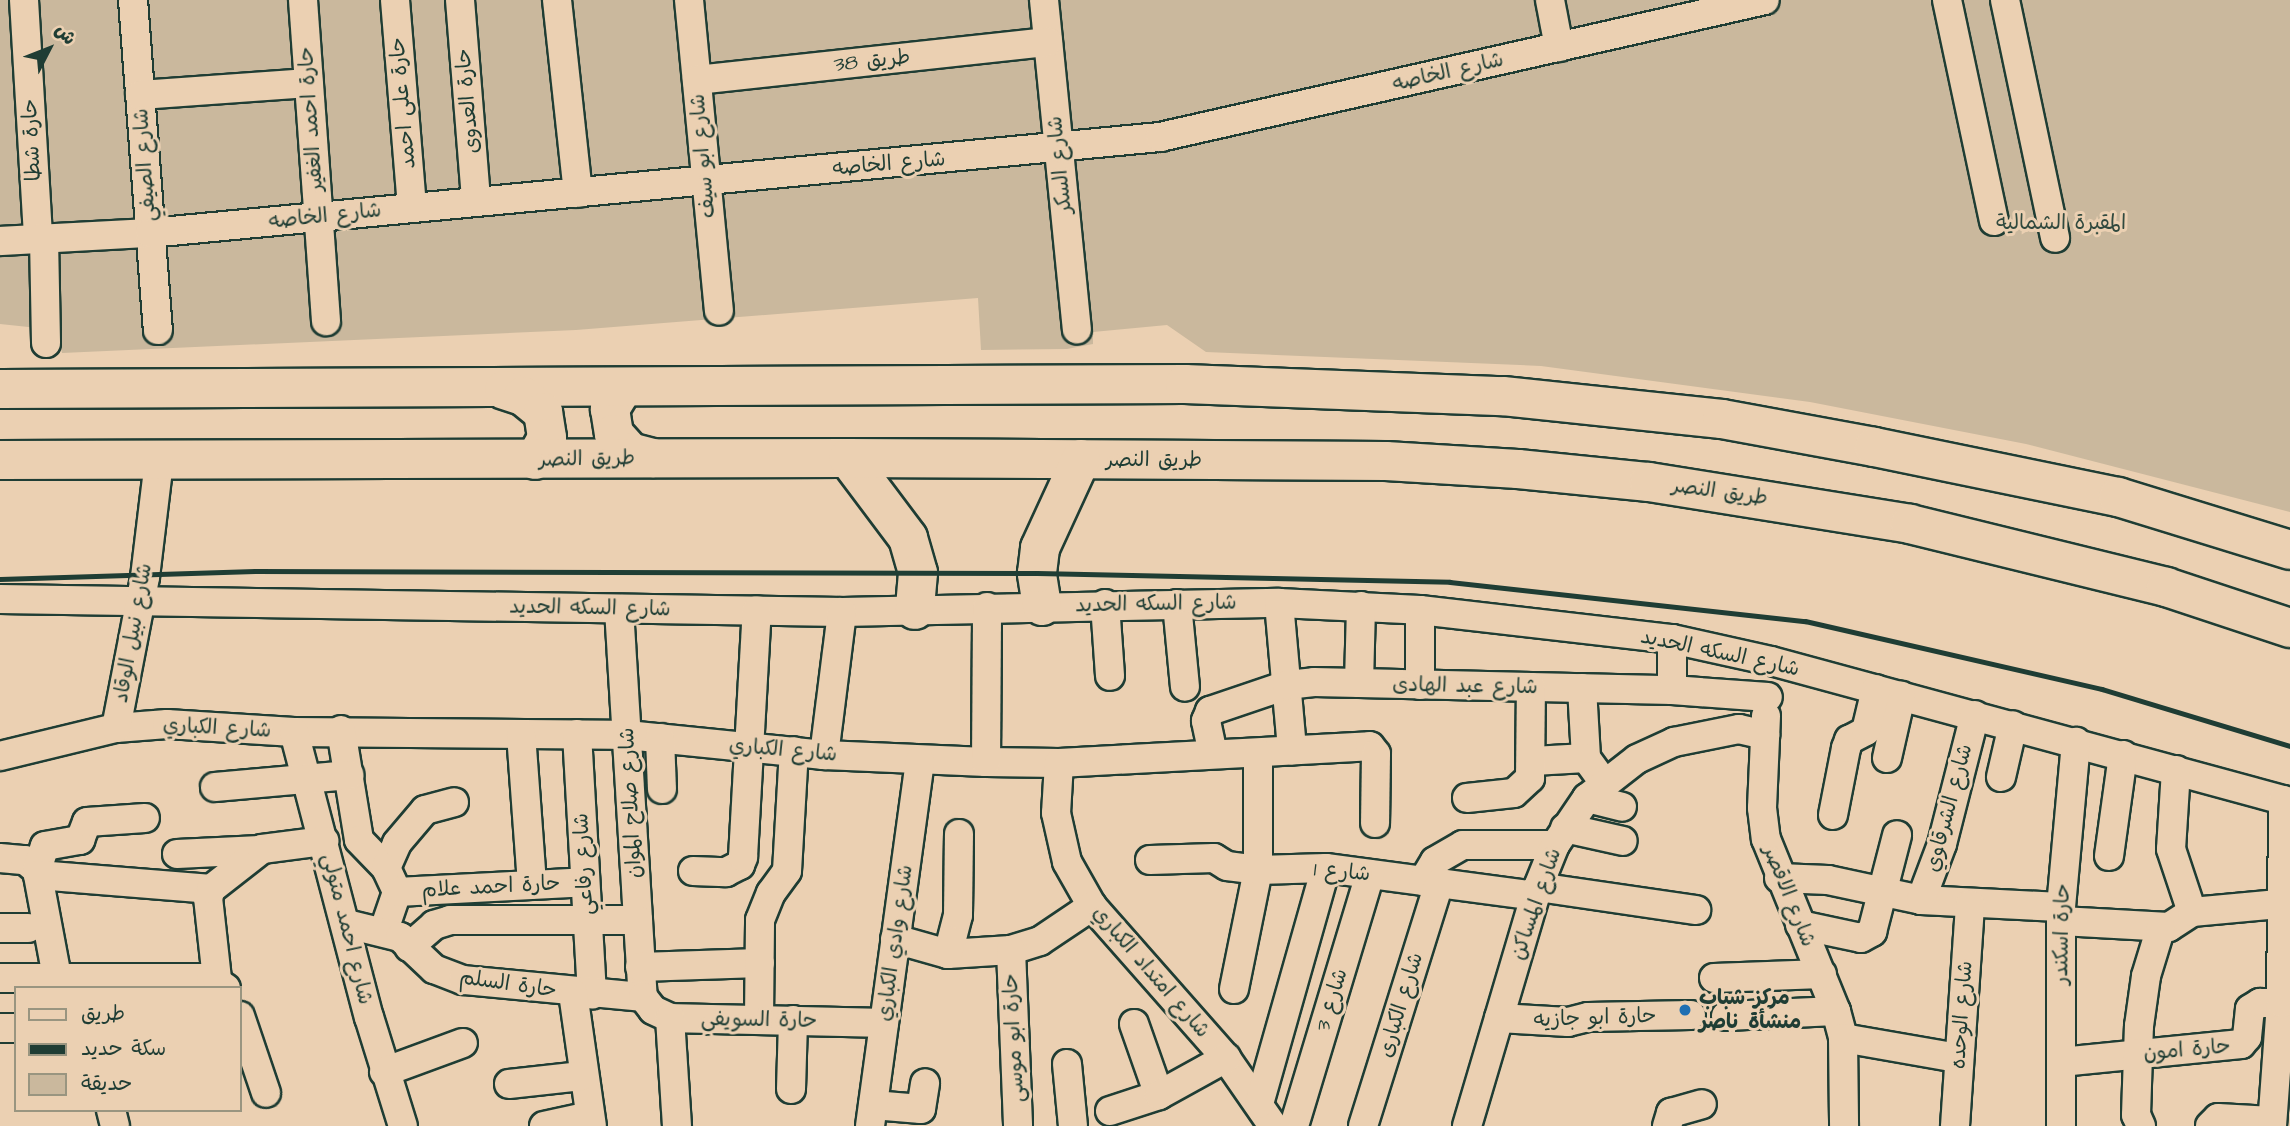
<!DOCTYPE html>
<meta charset="utf-8">
<style>
body{margin:0}
#map{position:relative;width:2290px;height:1126px;overflow:hidden;background:#ebd0b2;font-family:"Architects Daughter","Playpen Sans Arabic",sans-serif}
div>[style]{position:absolute}
[style*='--x']{left:calc(var(--x)*1px);top:calc(var(--y)*1px);width:calc(var(--w)*1px);rotate:calc(var(--a)*1deg)}
.green>*{inset:0;background:#cab89d}
.roads{filter:drop-shadow(2px 0 #1f3d34) drop-shadow(-2px 0 #1f3d34) drop-shadow(0 2px #1f3d34) drop-shadow(0 -2px #1f3d34)}
.minor>*{height:28px;margin:-14px;padding:0 14px;transform-origin:14px;border-radius:14px;background:#ebd0b2}
.highway>*{height:38px;margin:-19px;padding:0 19px;transform-origin:19px;border-radius:19px;background:#ebd0b2}
.rail>*{height:5px;margin:-2.5px;padding:0 2.5px;transform-origin:2.5px;border-radius:2.5px;background:#1f3d34}
.dots>*{width:19px;height:19px;translate:-50% -50%;box-sizing:border-box;border:4px solid #ebd0b2;border-radius:50%}
span{translate:-50% -50%;white-space:nowrap;text-align:center;line-height:1.15;-webkit-text-stroke:6px #ebd0b2;paint-order:stroke}
.street-label{font-size:21px;color:#1f3d34}
.park-label{font-size:21px;color:#30493e}
.poi-label{font-size:21px;color:#1f3d34;font-weight:700}
.left{translate:0 -50%;text-align:left}
.legend{position:absolute;left:14px;top:986px;width:228px;height:126px;box-sizing:border-box;background:#ebd0b2;border:2px solid #999580;margin:0;padding:9px 12px;list-style:none;font-size:21px;color:#1f3d34}
.legend li{display:flex;align-items:center;gap:14px;height:35px}
.legend b{width:35px;border:2px solid #999580}
.north{position:absolute;left:14px;top:14px;width:70px;height:70px;-webkit-text-stroke:5px #ebd0b2;paint-order:stroke;rotate:48deg;font-size:19px;font-weight:700;line-height:28px;text-align:center;color:#1f3d34}
.north::after{content:'';display:block;margin:auto;width:24px;height:32px;background:#1f3d34;clip-path:polygon(50% 0,100% 100%,50% 72%,0 100%)}
</style>
<div id="map">
<div class="green">
<i style="clip-path:polygon(0 0,2290px 0,2290px 512px,2026px 444px,1810px 402px,1541px 366px,1206px 352px,1167px 325px,1093px 332px,1093px 344px,1067px 349px,981px 350px,978px 298px,576px 330px,62px 353px,57px 330px,0 324px)"></i>
</div>
<div class="roads">
<div class="minor">
<i style="--x:24;--y:0;--w:239;--a:86.6"></i>
<i style="--x:133;--y:0;--w:331;--a:85.7"></i>
<i style="--x:303;--y:0;--w:322;--a:85.9"></i>
<i style="--x:395;--y:0;--w:208;--a:85.3"></i>
<i style="--x:460;--y:0;--w:202;--a:85.4"></i>
<i style="--x:557;--y:0;--w:194;--a:83.8"></i>
<i style="--x:689;--y:0;--w:312;--a:84.5"></i>
<i style="--x:1044;--y:0;--w:331;--a:84.3"></i>
<i style="--x:1550;--y:0;--w:48;--a:79.2"></i>
<i style="--x:1947;--y:0;--w:226;--a:78"></i>
<i style="--x:2005;--y:0;--w:243;--a:78.1"></i>
<i style="--x:697;--y:80;--w:353;--a:-6.2"></i>
<i style="--x:140;--y:95;--w:169;--a:-4.1"></i>
<i style="--x:44;--y:238;--w:105;--a:88.9"></i>
<i style="--x:0;--y:241;--w:150;--a:-3.1"></i>
<i style="--x:150;--y:233;--w:1015;--a:-5.43"></i>
<i style="--x:1160;--y:137;--w:620;--a:-12.76"></i>
<i style="--x:0;--y:599;--w:842;--a:0.88"></i>
<i style="--x:842;--y:612;--w:437;--a:-1.2"></i>
<i style="--x:1279;--y:603;--w:141;--a:2.8"></i>
<i style="--x:1420;--y:610;--w:254;--a:6.6"></i>
<i style="--x:1672;--y:639;--w:101;--a:12.5"></i>
<i style="--x:1771;--y:661;--w:538;--a:15.2"></i>
<i style="--x:1279;--y:603;--w:148;--a:84.9"></i>
<i style="--x:1105;--y:604;--w:72;--a:86"></i>
<i style="--x:1177;--y:604;--w:83;--a:84.5"></i>
<i style="--x:619;--y:609;--w:389;--a:86.5"></i>
<i style="--x:1672;--y:639;--w:51;--a:90"></i>
<i style="--x:1359;--y:683;--w:77;--a:-88.5"></i>
<i style="--x:1420;--y:685;--w:75;--a:-90"></i>
<i style="--x:1582;--y:688;--w:70;--a:86.7"></i>
<i style="--x:1586;--y:758;--w:31;--a:54"></i>
<i style="--x:1766;--y:716;--w:92;--a:92.5"></i>
<i style="--x:1762;--y:808;--w:31;--a:83"></i>
<i style="--x:1766;--y:839;--w:186;--a:67.9"></i>
<i style="--x:1836;--y:1011;--w:28;--a:75"></i>
<i style="--x:1843;--y:1038;--w:88;--a:89.3"></i>
<i style="--x:116;--y:728;--w:51;--a:-4.5"></i>
<i style="--x:167;--y:724;--w:127;--a:3.6"></i>
<i style="--x:294;--y:732;--w:333;--a:0.5"></i>
<i style="--x:627;--y:735;--w:198;--a:5.8"></i>
<i style="--x:824;--y:755;--w:162;--a:2.5"></i>
<i style="--x:986;--y:762;--w:73;--a:0.8"></i>
<i style="--x:1059;--y:763;--w:311;--a:-3.1"></i>
<i style="--x:1370;--y:746;--w:10;--a:53"></i>
<i style="--x:1376;--y:754;--w:69;--a:90.8"></i>
<i style="--x:341;--y:730;--w:111;--a:80.7"></i>
<i style="--x:359;--y:840;--w:39;--a:46"></i>
<i style="--x:386;--y:868;--w:26;--a:65"></i>
<i style="--x:397;--y:892;--w:40;--a:108.9"></i>
<i style="--x:294;--y:732;--w:295;--a:75.3"></i>
<i style="--x:369;--y:1017;--w:114;--a:72.7"></i>
<i style="--x:521;--y:734;--w:151;--a:85.8"></i>
<i style="--x:577;--y:734;--w:261;--a:86.7"></i>
<i style="--x:660;--y:738;--w:51;--a:87.8"></i>
<i style="--x:1213;--y:754;--w:34;--a:-102"></i>
<i style="--x:1206;--y:721;--w:11;--a:-68"></i>
<i style="--x:1210;--y:711;--w:81;--a:-18.7"></i>
<i style="--x:1287;--y:685;--w:27;--a:-6"></i>
<i style="--x:1314;--y:682;--w:358;--a:1.3"></i>
<i style="--x:1672;--y:690;--w:96;--a:4.2"></i>
<i style="--x:824;--y:755;--w:144;--a:-82.8"></i>
<i style="--x:0;--y:756;--w:119;--a:-13.6"></i>
<i style="--x:116;--y:728;--w:154;--a:-79.1"></i>
<i style="--x:145;--y:577;--w:117;--a:-83.1"></i>
<i style="--x:1887;--y:758;--w:64;--a:-77.3"></i>
<i style="--x:1533;--y:761;--w:53;--a:-3.2"></i>
<i style="--x:986;--y:762;--w:155;--a:-89.6"></i>
<i style="--x:1059;--y:763;--w:50;--a:93.4"></i>
<i style="--x:1056;--y:813;--w:50;--a:77.3"></i>
<i style="--x:1067;--y:862;--w:51;--a:60.4"></i>
<i style="--x:1092;--y:906;--w:203;--a:48.6"></i>
<i style="--x:1226;--y:1058;--w:83;--a:55.3"></i>
<i style="--x:2176;--y:770;--w:79;--a:93.6"></i>
<i style="--x:2171;--y:849;--w:66;--a:71.6"></i>
<i style="--x:2001;--y:777;--w:53;--a:-77"></i>
<i style="--x:215;--y:787;--w:135;--a:-5.1"></i>
<i style="--x:1467;--y:798;--w:47;--a:-6.1"></i>
<i style="--x:1514;--y:793;--w:22;--a:-43"></i>
<i style="--x:1530;--y:778;--w:91;--a:-89.4"></i>
<i style="--x:1587;--y:798;--w:36;--a:14"></i>
<i style="--x:1833;--y:815;--w:68;--a:-79"></i>
<i style="--x:1846;--y:748;--w:9;--a:-69"></i>
<i style="--x:1849;--y:740;--w:19;--a:-28"></i>
<i style="--x:1866;--y:731;--w:43;--a:-76.6"></i>
<i style="--x:1565;--y:828;--w:59;--a:12.6"></i>
<i style="--x:177;--y:854;--w:83;--a:-2.8"></i>
<i style="--x:2109;--y:856;--w:102;--a:-82.1"></i>
<i style="--x:0;--y:858;--w:25;--a:5"></i>
<i style="--x:25;--y:860;--w:16;--a:40"></i>
<i style="--x:37;--y:870;--w:120;--a:79.4"></i>
<i style="--x:1150;--y:860;--w:64;--a:-1.8"></i>
<i style="--x:1214;--y:858;--w:15;--a:32"></i>
<i style="--x:1227;--y:866;--w:31;--a:7"></i>
<i style="--x:1258;--y:870;--w:68;--a:-1.7"></i>
<i style="--x:1326;--y:868;--w:211;--a:7.6"></i>
<i style="--x:386;--y:868;--w:27;--a:-66"></i>
<i style="--x:397;--y:843;--w:43;--a:-49.7"></i>
<i style="--x:425;--y:810;--w:30;--a:-15"></i>
<i style="--x:37;--y:870;--w:25;--a:-72"></i>
<i style="--x:45;--y:846;--w:36;--a:-10"></i>
<i style="--x:80;--y:840;--w:19;--a:-69"></i>
<i style="--x:87;--y:822;--w:58;--a:-3.9"></i>
<i style="--x:693;--y:871;--w:33;--a:2"></i>
<i style="--x:726;--y:872;--w:16;--a:-27"></i>
<i style="--x:740;--y:865;--w:9;--a:-69"></i>
<i style="--x:743;--y:857;--w:247;--a:-86.8"></i>
<i style="--x:38;--y:875;--w:174;--a:4.6"></i>
<i style="--x:1779;--y:878;--w:49;--a:2.3"></i>
<i style="--x:1828;--y:880;--w:95;--a:12.1"></i>
<i style="--x:1921;--y:900;--w:140;--a:2.9"></i>
<i style="--x:1423;--y:881;--w:23;--a:-59"></i>
<i style="--x:1435;--y:861;--w:32;--a:-30"></i>
<i style="--x:1463;--y:845;--w:92;--a:0"></i>
<i style="--x:1538;--y:887;--w:160;--a:8.3"></i>
<i style="--x:397;--y:892;--w:188;--a:-3"></i>
<i style="--x:1921;--y:900;--w:60;--a:-69.4"></i>
<i style="--x:1942;--y:844;--w:133;--a:-75.7"></i>
<i style="--x:2061;--y:921;--w:108;--a:3.2"></i>
<i style="--x:2169;--y:927;--w:27;--a:-33"></i>
<i style="--x:2192;--y:912;--w:87;--a:-5.3"></i>
<i style="--x:347;--y:924;--w:55;--a:13.8"></i>
<i style="--x:400;--y:937;--w:47;--a:43.3"></i>
<i style="--x:434;--y:969;--w:31;--a:21"></i>
<i style="--x:463;--y:980;--w:181;--a:5.4"></i>
<i style="--x:1800;--y:925;--w:62;--a:12"></i>
<i style="--x:1861;--y:938;--w:13;--a:-29"></i>
<i style="--x:1872;--y:932;--w:100;--a:-75.5"></i>
<i style="--x:0;--y:928;--w:28;--a:0"></i>
<i style="--x:895;--y:939;--w:55;--a:15.8"></i>
<i style="--x:948;--y:954;--w:63;--a:-3.6"></i>
<i style="--x:1011;--y:950;--w:30;--a:-17"></i>
<i style="--x:1040;--y:941;--w:63;--a:-33.9"></i>
<i style="--x:409;--y:947;--w:33;--a:-41"></i>
<i style="--x:434;--y:925;--w:17;--a:-17"></i>
<i style="--x:450;--y:920;--w:188;--a:0"></i>
<i style="--x:1011;--y:950;--w:176;--a:87.7"></i>
<i style="--x:948;--y:954;--w:40;--a:-75.6"></i>
<i style="--x:958;--y:915;--w:81;--a:-89.3"></i>
<i style="--x:640;--y:967;--w:120;--a:-1.9"></i>
<i style="--x:0;--y:978;--w:211;--a:0"></i>
<i style="--x:211;--y:978;--w:18;--a:34"></i>
<i style="--x:1714;--y:978;--w:108;--a:-2.1"></i>
<i style="--x:217;--y:979;--w:81;--a:-96.3"></i>
<i style="--x:208;--y:898;--w:9;--a:-72"></i>
<i style="--x:211;--y:889;--w:65;--a:-38.1"></i>
<i style="--x:262;--y:849;--w:63;--a:-7.4"></i>
<i style="--x:1234;--y:989;--w:121;--a:-78.6"></i>
<i style="--x:1258;--y:870;--w:117;--a:-90"></i>
<i style="--x:573;--y:993;--w:134;--a:81.9"></i>
<i style="--x:643;--y:997;--w:16;--a:52"></i>
<i style="--x:653;--y:1010;--w:19;--a:25"></i>
<i style="--x:670;--y:1018;--w:214;--a:1.3"></i>
<i style="--x:240;--y:1016;--w:81;--a:71.3"></i>
<i style="--x:1726;--y:1016;--w:110;--a:-2.6"></i>
<i style="--x:670;--y:1018;--w:108;--a:86.3"></i>
<i style="--x:1499;--y:1018;--w:69;--a:3.3"></i>
<i style="--x:1568;--y:1022;--w:21;--a:-14"></i>
<i style="--x:1588;--y:1017;--w:103;--a:-1.1"></i>
<i style="--x:759;--y:1019;--w:99;--a:-89.4"></i>
<i style="--x:760;--y:920;--w:29;--a:-68"></i>
<i style="--x:771;--y:893;--w:27;--a:-54"></i>
<i style="--x:787;--y:871;--w:120;--a:-86.7"></i>
<i style="--x:1134;--y:1024;--w:75;--a:70.6"></i>
<i style="--x:0;--y:1028;--w:16;--a:0"></i>
<i style="--x:1843;--y:1038;--w:117;--a:9.9"></i>
<i style="--x:2061;--y:1062;--w:181;--a:-5.7"></i>
<i style="--x:2241;--y:1044;--w:9;--a:-49"></i>
<i style="--x:2247;--y:1037;--w:28;--a:-84"></i>
<i style="--x:2250;--y:1009;--w:12;--a:-31"></i>
<i style="--x:2260;--y:1003;--w:21;--a:0"></i>
<i style="--x:1067;--y:1064;--w:62;--a:84.5"></i>
<i style="--x:384;--y:1072;--w:84;--a:-20.2"></i>
<i style="--x:509;--y:1084;--w:73;--a:-6.3"></i>
<i style="--x:791;--y:1089;--w:69;--a:-88.3"></i>
<i style="--x:1259;--y:1104;--w:245;--a:-74.2"></i>
<i style="--x:873;--y:1105;--w:48;--a:4.8"></i>
<i style="--x:921;--y:1109;--w:26;--a:-81"></i>
<i style="--x:111;--y:1110;--w:16;--a:76"></i>
<i style="--x:1110;--y:1111;--w:52;--a:-18.1"></i>
<i style="--x:1159;--y:1095;--w:77;--a:-28.9"></i>
<i style="--x:544;--y:1126;--w:47;--a:-12.3"></i>
<i style="--x:870;--y:1126;--w:369;--a:-82.2"></i>
<i style="--x:1294;--y:1126;--w:263;--a:-73.2"></i>
<i style="--x:1363;--y:1126;--w:255;--a:-72.6"></i>
<i style="--x:1467;--y:1126;--w:249;--a:-73.5"></i>
<i style="--x:1538;--y:887;--w:45;--a:-68"></i>
<i style="--x:1555;--y:845;--w:57;--a:-55.8"></i>
<i style="--x:1587;--y:798;--w:63;--a:-38"></i>
<i style="--x:1637;--y:759;--w:41;--a:-24.7"></i>
<i style="--x:1674;--y:742;--w:66;--a:-11.3"></i>
<i style="--x:1739;--y:729;--w:27;--a:13"></i>
<i style="--x:1667;--y:1126;--w:14;--a:-73"></i>
<i style="--x:1671;--y:1113;--w:32;--a:-16"></i>
<i style="--x:1955;--y:1126;--w:222;--a:-86.1"></i>
<i style="--x:2061;--y:1126;--w:219;--a:-90"></i>
<i style="--x:2061;--y:907;--w:166;--a:-84.8"></i>
<i style="--x:2141;--y:1126;--w:12;--a:-114"></i>
<i style="--x:2136;--y:1115;--w:89;--a:-88.1"></i>
<i style="--x:2139;--y:1026;--w:50;--a:-82"></i>
<i style="--x:2146;--y:976;--w:51;--a:-73"></i>
<i style="--x:2210;--y:1126;--w:11;--a:-45"></i>
<i style="--x:2218;--y:1118;--w:54;--a:3.2"></i>
<i style="--x:2272;--y:1126;--w:123;--a:-85.8"></i>
<i style="--x:2281;--y:1003;--w:203;--a:-89.4"></i>
</div>
<div class="highway">
<i style="--x:623;--y:388;--w:25;--a:122"></i>
<i style="--x:610;--y:409;--w:25;--a:81"></i>
<i style="--x:614;--y:434;--w:24;--a:48"></i>
<i style="--x:630;--y:452;--w:24;--a:15"></i>
<i style="--x:0;--y:389;--w:1185;--a:-0.24"></i>
<i style="--x:1185;--y:384;--w:318;--a:2.2"></i>
<i style="--x:1503;--y:396;--w:220;--a:6"></i>
<i style="--x:1722;--y:419;--w:155;--a:10.4"></i>
<i style="--x:1874;--y:447;--w:249;--a:11.6"></i>
<i style="--x:2118;--y:497;--w:180;--a:17.1"></i>
<i style="--x:504;--y:390;--w:20;--a:18"></i>
<i style="--x:523;--y:396;--w:26;--a:39"></i>
<i style="--x:543;--y:412;--w:26;--a:81"></i>
<i style="--x:547;--y:438;--w:25;--a:119"></i>
<i style="--x:848;--y:458;--w:100;--a:53.1"></i>
<i style="--x:908;--y:538;--w:36;--a:74"></i>
<i style="--x:918;--y:573;--w:37;--a:95"></i>
<i style="--x:0;--y:460;--w:848;--a:-0.14"></i>
<i style="--x:848;--y:458;--w:538;--a:0.32"></i>
<i style="--x:1386;--y:461;--w:132;--a:3.5"></i>
<i style="--x:1518;--y:469;--w:132;--a:5.7"></i>
<i style="--x:1649;--y:482;--w:264;--a:9.1"></i>
<i style="--x:1910;--y:524;--w:264;--a:13.8"></i>
<i style="--x:2166;--y:587;--w:131;--a:18.3"></i>
<i style="--x:1042;--y:606;--w:33;--a:-99"></i>
<i style="--x:1037;--y:573;--w:25;--a:-83"></i>
<i style="--x:1040;--y:548;--w:98;--a:-65.3"></i>
</div>
</div>
<div class="rail">
<i style="--x:0;--y:579;--w:255;--a:-1.8"></i>
<i style="--x:255;--y:571;--w:782;--a:0.15"></i>
<i style="--x:1037;--y:573;--w:413;--a:1.2"></i>
<i style="--x:1450;--y:582;--w:357;--a:6.3"></i>
<i style="--x:1805;--y:621;--w:305;--a:12.9"></i>
<i style="--x:2102;--y:689;--w:196;--a:16.9"></i>
</div>
<div class="dots">
<i style="left:1685px;top:1010px;background:#1f6fb2"></i>
</div>
<div class="street-label">
<span style="left:872px;top:61px;rotate:-6deg">طريق 38</span>
<span style="left:1448px;top:72px;rotate:-13deg">شارع الخاصه</span>
<span style="left:468px;top:101px;rotate:-95deg">حارة العدوى</span>
<span style="left:403px;top:103px;rotate:-95deg">حارة على احمد</span>
<span style="left:311px;top:119px;rotate:-94deg">حارة احمد الغفير</span>
<span style="left:32px;top:140px;rotate:-93deg">حارة شطا</span>
<span style="left:703px;top:156px;rotate:-95deg">شارع ابو سيف</span>
<span style="left:889px;top:164px;rotate:-5deg">شارع الخاصه</span>
<span style="left:145px;top:165px;rotate:-94deg">شارع الصيفي</span>
<span style="left:1060px;top:165px;rotate:-96deg">شارع السكر</span>
<span style="left:325px;top:216px;rotate:-6deg">شارع الخاصه</span>
<span style="left:587px;top:459px;rotate:-1deg">طريق النصر</span>
<span style="left:1154px;top:460px">طريق النصر</span>
<span style="left:1720px;top:492px;rotate:8deg">طريق النصر</span>
<span style="left:1156px;top:604px;rotate:-1deg">شارع السكه الحديد</span>
<span style="left:590px;top:608px;rotate:1deg">شارع السكه الحديد</span>
<span style="left:133px;top:633px;rotate:-80deg">شارع نبيل الوقاد</span>
<span style="left:1720px;top:653px;rotate:12deg">شارع السكه الحديد</span>
<span style="left:1465px;top:686px;rotate:1deg">شارع عبد الهادى</span>
<span style="left:217px;top:728px;rotate:3deg">شارع الكباري</span>
<span style="left:783px;top:750px;rotate:5deg">شارع الكباري</span>
<span style="left:631px;top:803px;rotate:-93deg">شارع صلاح الموان</span>
<span style="left:1949px;top:808px;rotate:-75deg">شارع الشرقاوي</span>
<span style="left:584px;top:864px;rotate:-93deg">شارع رفاعي</span>
<span style="left:1342px;top:872px;rotate:5deg">شارع 1</span>
<span style="left:491px;top:887px;rotate:-3deg">حارة احمد علام</span>
<span style="left:1789px;top:896px;rotate:68deg">شارع الاقصر</span>
<span style="left:1536px;top:904px;rotate:-71deg">شارع المساكن</span>
<span style="left:347px;top:929px;rotate:76deg">شارع احمد متولي</span>
<span style="left:2062px;top:934px;rotate:-89deg">حارة اسكندر</span>
<span style="left:895px;top:943px;rotate:-82deg">شارع وادي الكباري</span>
<span style="left:1151px;top:972px;rotate:49deg">شارع امتداد الكباري</span>
<span style="left:508px;top:984px;rotate:8deg">حارة السلم</span>
<span style="left:1332px;top:1000px;rotate:-73deg">شارع 3</span>
<span style="left:1401px;top:1005px;rotate:-73deg">شارع الكبارى</span>
<span style="left:1962px;top:1015px;rotate:-86deg">شارع الوحده</span>
<span style="left:1595px;top:1018px;rotate:-2deg">حارة ابو جازيه</span>
<span style="left:759px;top:1020px;rotate:1deg">حارة السويفي</span>
<span style="left:1014px;top:1038px;rotate:-93deg">حارة ابو موسى</span>
<span style="left:2187px;top:1050px;rotate:-5deg">حارة امون</span>
</div>
<div class="park-label">
<span style="left:2061px;top:223px">المقبرة الشمالية</span>
</div>
<div class="poi-label">
<span class="left" style="left:1699px;top:1010px">مركز شباب<br>منشأة ناصر</span>
</div>
<ul class="legend">
<li><b style="height:9px;background:#ebd0b2"></b>طريق</li>
<li><b style="height:9px;background:#1f3d34"></b>سكة حديد</li>
<li><b style="height:19px;background:#cab89d"></b>حديقة</li>
</ul>
<div class="north">ش</div>
</div>
